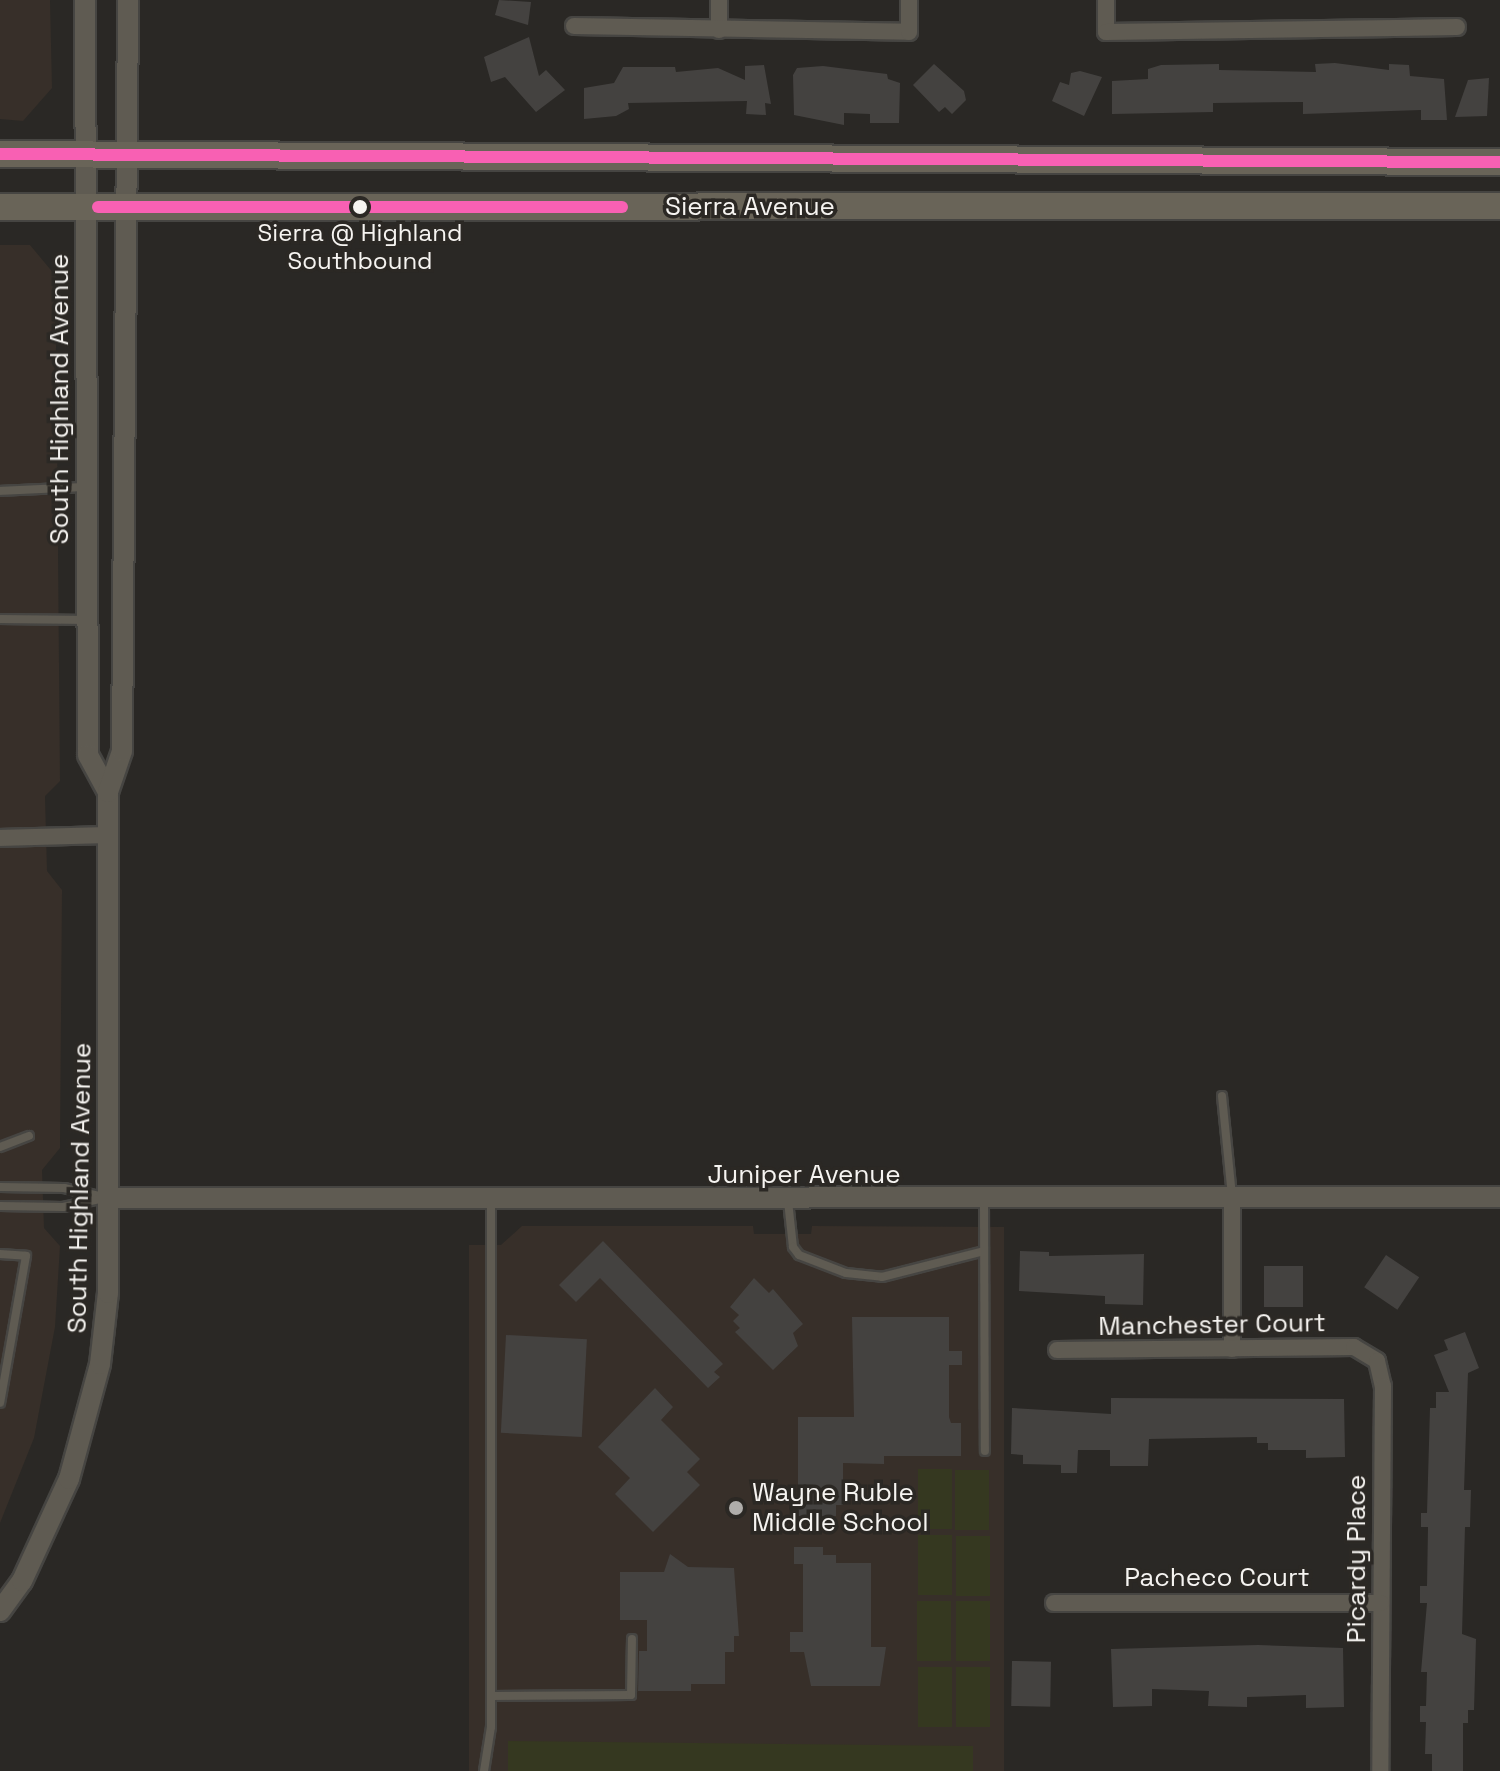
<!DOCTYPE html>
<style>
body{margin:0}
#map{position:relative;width:1500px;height:1771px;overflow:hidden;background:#2a2825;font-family:"Space Grotesk",sans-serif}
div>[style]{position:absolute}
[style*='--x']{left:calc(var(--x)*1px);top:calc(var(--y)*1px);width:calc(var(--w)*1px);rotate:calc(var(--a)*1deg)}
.built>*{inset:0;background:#372f29}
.green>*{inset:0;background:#353820;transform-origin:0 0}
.building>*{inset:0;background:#444240;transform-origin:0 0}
.roads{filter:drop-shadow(2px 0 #464542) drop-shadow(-2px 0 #464542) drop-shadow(0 2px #464542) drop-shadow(0 -2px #464542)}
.service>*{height:8px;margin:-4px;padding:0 4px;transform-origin:4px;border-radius:4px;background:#5f5b52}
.minor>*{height:16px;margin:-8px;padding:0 8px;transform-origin:8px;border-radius:8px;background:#5f5b52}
.tertiary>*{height:20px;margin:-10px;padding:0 10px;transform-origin:10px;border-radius:10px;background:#5f5b52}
.primary>*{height:26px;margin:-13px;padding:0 13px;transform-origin:13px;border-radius:13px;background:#696458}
.bus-1>*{height:12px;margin:-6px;padding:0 6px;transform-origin:6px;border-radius:6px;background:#f860b3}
.dots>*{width:22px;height:22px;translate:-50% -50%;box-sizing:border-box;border:4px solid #2b2824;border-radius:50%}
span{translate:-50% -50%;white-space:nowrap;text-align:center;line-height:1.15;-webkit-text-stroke:7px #2b2824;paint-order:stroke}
.bus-label{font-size:24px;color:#f6f4f1}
.street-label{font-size:26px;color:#f6f4f1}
.poi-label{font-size:26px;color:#f6f4f1}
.left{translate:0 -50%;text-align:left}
</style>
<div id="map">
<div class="built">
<i style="clip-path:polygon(0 0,50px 0,52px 88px,23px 121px,0 119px)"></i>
<i style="clip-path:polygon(0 245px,30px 245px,60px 281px,52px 414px,57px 434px,60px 781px,45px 796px,47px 871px,62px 890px,60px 1148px,42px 1170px,44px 1228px,60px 1246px,55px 1327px,34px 1438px,0 1523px)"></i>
<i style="clip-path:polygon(522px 1226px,753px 1226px,754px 1234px,811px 1234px,812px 1226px,1004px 1227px,1004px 1771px,469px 1771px,469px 1245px,501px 1245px)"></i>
</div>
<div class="green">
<i style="left:918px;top:1469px;width:34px;height:60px"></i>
<i style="left:955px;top:1470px;width:34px;height:60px"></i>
<i style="left:918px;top:1535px;width:34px;height:60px"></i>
<i style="left:956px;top:1536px;width:34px;height:60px"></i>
<i style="left:917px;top:1601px;width:34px;height:60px"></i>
<i style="left:956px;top:1601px;width:34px;height:60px"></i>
<i style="left:918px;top:1667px;width:34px;height:60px"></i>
<i style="left:956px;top:1667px;width:34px;height:60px"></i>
<i style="clip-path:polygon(508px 1741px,973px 1746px,973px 1771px,508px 1771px)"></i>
</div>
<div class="building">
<i style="clip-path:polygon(499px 0,531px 2px,528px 25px,495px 15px)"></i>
<i style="clip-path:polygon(529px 37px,539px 76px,546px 70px,565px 90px,536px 112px,505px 77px,491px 82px,484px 57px)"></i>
<i style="clip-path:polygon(1335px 63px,1389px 70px,1389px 64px,1409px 65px,1410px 76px,1444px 79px,1447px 120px,1421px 120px,1421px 110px,1303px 114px,1303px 102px,1213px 103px,1213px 112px,1112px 114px,1112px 81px,1148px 79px,1148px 69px,1161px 65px,1219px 64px,1219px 70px,1316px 72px,1315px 64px)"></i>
<i style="clip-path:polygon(934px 64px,964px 91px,966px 100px,952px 114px,945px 107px,939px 112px,913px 85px)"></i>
<i style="clip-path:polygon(764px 65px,771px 104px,765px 103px,766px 115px,746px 114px,747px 101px,628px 103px,629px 109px,616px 116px,584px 119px,584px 88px,614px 83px,623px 67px,675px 67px,676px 72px,718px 68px,745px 80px,745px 66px)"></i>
<i style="clip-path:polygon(823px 66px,887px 74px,888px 79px,900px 83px,899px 123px,870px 123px,870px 114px,844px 113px,844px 125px,794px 115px,793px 75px,797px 68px)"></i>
<i style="clip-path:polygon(1080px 71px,1102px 77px,1084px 116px,1052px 101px,1060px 82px,1069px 85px,1071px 73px)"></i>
<i style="clip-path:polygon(1489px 78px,1487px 116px,1455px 117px,1468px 80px)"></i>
<i style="clip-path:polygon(603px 1241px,723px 1364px,714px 1372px,720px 1377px,708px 1388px,600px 1278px,576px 1302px,559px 1285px)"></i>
<i style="clip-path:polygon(1020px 1251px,1049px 1252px,1049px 1256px,1144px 1254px,1143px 1305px,1105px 1304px,1105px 1296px,1019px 1291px)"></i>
<i style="left:1386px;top:1255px;width:40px;height:39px;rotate:34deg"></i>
<i style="left:1264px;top:1266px;width:39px;height:41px"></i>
<i style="clip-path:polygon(754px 1278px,769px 1293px,773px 1289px,803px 1324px,793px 1333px,798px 1346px,773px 1370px,735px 1332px,740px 1328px,733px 1321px,739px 1315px,730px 1307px)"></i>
<i style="clip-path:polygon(852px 1317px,949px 1317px,949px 1351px,962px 1351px,962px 1365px,949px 1365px,949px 1417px,951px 1423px,961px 1423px,961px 1456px,884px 1456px,884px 1464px,843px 1463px,843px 1505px,836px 1505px,836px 1516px,798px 1516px,798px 1417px,854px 1417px)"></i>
<i style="clip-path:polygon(1465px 1332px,1479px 1368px,1468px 1373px,1464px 1490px,1471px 1490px,1470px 1527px,1465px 1527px,1462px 1634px,1476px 1639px,1474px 1710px,1468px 1710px,1468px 1723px,1463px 1723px,1463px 1771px,1432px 1771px,1432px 1754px,1425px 1754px,1426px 1722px,1420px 1722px,1420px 1706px,1426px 1706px,1427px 1672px,1421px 1672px,1427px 1603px,1420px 1603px,1420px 1586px,1427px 1586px,1428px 1527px,1421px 1527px,1421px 1513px,1427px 1513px,1430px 1408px,1436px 1408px,1436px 1392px,1449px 1392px,1434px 1355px,1448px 1350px,1444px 1340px)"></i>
<i style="left:506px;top:1335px;width:81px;height:98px;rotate:3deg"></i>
<i style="clip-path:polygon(655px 1388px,673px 1407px,661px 1420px,700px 1459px,687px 1472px,700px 1485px,653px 1532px,615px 1494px,630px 1478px,598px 1447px)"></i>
<i style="clip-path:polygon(1111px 1398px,1344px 1399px,1345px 1457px,1306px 1458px,1306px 1450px,1268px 1450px,1268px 1443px,1257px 1443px,1257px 1437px,1149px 1439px,1148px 1466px,1110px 1466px,1110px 1450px,1078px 1450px,1077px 1473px,1061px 1473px,1061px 1465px,1023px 1464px,1023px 1455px,1011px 1454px,1012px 1408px,1111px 1414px)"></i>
<i style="clip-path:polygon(794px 1547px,823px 1547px,823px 1555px,836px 1555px,836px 1563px,871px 1563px,871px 1647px,886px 1647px,880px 1686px,811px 1686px,804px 1652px,790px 1652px,790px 1632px,803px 1632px,803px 1564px,794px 1564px)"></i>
<i style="clip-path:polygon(670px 1554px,688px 1567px,734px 1568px,739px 1636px,734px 1636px,734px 1652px,725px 1652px,725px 1684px,691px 1684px,691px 1691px,638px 1691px,639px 1651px,647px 1651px,647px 1620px,620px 1620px,620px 1572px,664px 1572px)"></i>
<i style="clip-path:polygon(1258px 1645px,1343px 1648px,1344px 1707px,1306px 1708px,1306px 1695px,1247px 1697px,1247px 1707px,1208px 1706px,1209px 1691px,1152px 1689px,1152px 1706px,1113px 1707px,1111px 1649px)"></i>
<i style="left:1012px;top:1661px;width:39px;height:45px;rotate:1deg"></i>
</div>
<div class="roads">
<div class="service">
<i style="--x:0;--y:491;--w:85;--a:-2.7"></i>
<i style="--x:0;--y:619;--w:87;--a:0.7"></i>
<i style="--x:1222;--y:1096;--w:101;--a:84.3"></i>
<i style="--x:0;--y:1147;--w:31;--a:-21"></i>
<i style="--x:0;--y:1187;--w:64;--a:0.9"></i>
<i style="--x:64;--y:1188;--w:45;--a:12.8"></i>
<i style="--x:788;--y:1201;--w:46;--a:83.8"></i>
<i style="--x:793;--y:1247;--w:10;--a:53"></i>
<i style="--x:799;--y:1255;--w:50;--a:21"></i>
<i style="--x:846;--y:1273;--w:36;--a:6"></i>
<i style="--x:882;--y:1277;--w:105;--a:-14.3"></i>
<i style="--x:984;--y:1201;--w:250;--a:89.8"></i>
<i style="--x:0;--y:1206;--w:63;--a:0.9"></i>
<i style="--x:63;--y:1207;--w:40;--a:-12"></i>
<i style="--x:0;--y:1254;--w:26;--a:4"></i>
<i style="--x:26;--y:1256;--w:149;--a:100"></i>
<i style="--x:491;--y:1696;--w:140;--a:-0.4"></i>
<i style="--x:631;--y:1695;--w:56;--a:-89"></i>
<i style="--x:484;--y:1771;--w:45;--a:-81"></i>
<i style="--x:491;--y:1727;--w:525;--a:-90"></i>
</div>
<div class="minor">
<i style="--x:719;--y:0;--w:30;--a:90"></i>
<i style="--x:1106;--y:0;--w:32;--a:90"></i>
<i style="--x:1106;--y:32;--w:351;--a:-0.8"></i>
<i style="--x:574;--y:26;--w:335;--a:1"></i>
<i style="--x:909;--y:32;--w:32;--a:-90"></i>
<i style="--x:0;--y:838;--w:109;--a:-1.6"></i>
<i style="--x:1232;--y:1349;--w:151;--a:-90"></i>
<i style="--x:1057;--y:1350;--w:297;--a:-0.6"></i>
<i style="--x:1354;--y:1347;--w:27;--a:31"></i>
<i style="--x:1377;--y:1361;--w:26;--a:77"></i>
<i style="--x:1383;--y:1386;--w:385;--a:90.4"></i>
<i style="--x:1054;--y:1603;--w:327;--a:0"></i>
</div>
<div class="tertiary">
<i style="--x:85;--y:0;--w:755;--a:89.77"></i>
<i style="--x:88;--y:755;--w:42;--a:61.6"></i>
<i style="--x:108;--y:1198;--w:1392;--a:-0.04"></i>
<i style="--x:0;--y:1611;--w:37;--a:-54"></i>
<i style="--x:22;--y:1581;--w:112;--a:-65.3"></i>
<i style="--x:69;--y:1479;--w:119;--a:-74.9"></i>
<i style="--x:100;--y:1364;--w:71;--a:-83.6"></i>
<i style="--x:108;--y:1293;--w:501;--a:-90"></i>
<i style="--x:108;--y:792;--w:43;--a:-71.1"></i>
<i style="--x:122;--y:751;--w:751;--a:-89.54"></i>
</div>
<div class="primary">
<i style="--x:0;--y:154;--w:1500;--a:0.31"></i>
<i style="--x:0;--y:207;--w:1500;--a:-0.04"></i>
</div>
</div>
<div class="bus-1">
<i style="--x:0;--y:154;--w:1500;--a:0.31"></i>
<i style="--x:98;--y:207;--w:524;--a:0"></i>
</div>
<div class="dots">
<i style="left:360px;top:207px;background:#f6f4f1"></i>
<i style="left:736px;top:1508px;background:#afadaa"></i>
</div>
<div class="bus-label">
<span style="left:360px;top:247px">Sierra @ Highland<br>Southbound</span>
</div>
<div class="street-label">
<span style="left:750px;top:207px">Sierra Avenue</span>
<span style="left:60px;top:399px;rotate:-90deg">South Highland Avenue</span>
<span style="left:804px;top:1175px">Juniper Avenue</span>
<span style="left:80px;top:1188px;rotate:-89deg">South Highland Avenue</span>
<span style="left:1212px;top:1325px;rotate:-1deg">Manchester Court</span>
<span style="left:1357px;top:1559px;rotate:-90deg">Picardy Place</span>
<span style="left:1217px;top:1578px">Pacheco Court</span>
</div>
<div class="poi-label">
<span class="left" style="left:752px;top:1508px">Wayne Ruble<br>Middle School</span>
</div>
</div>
